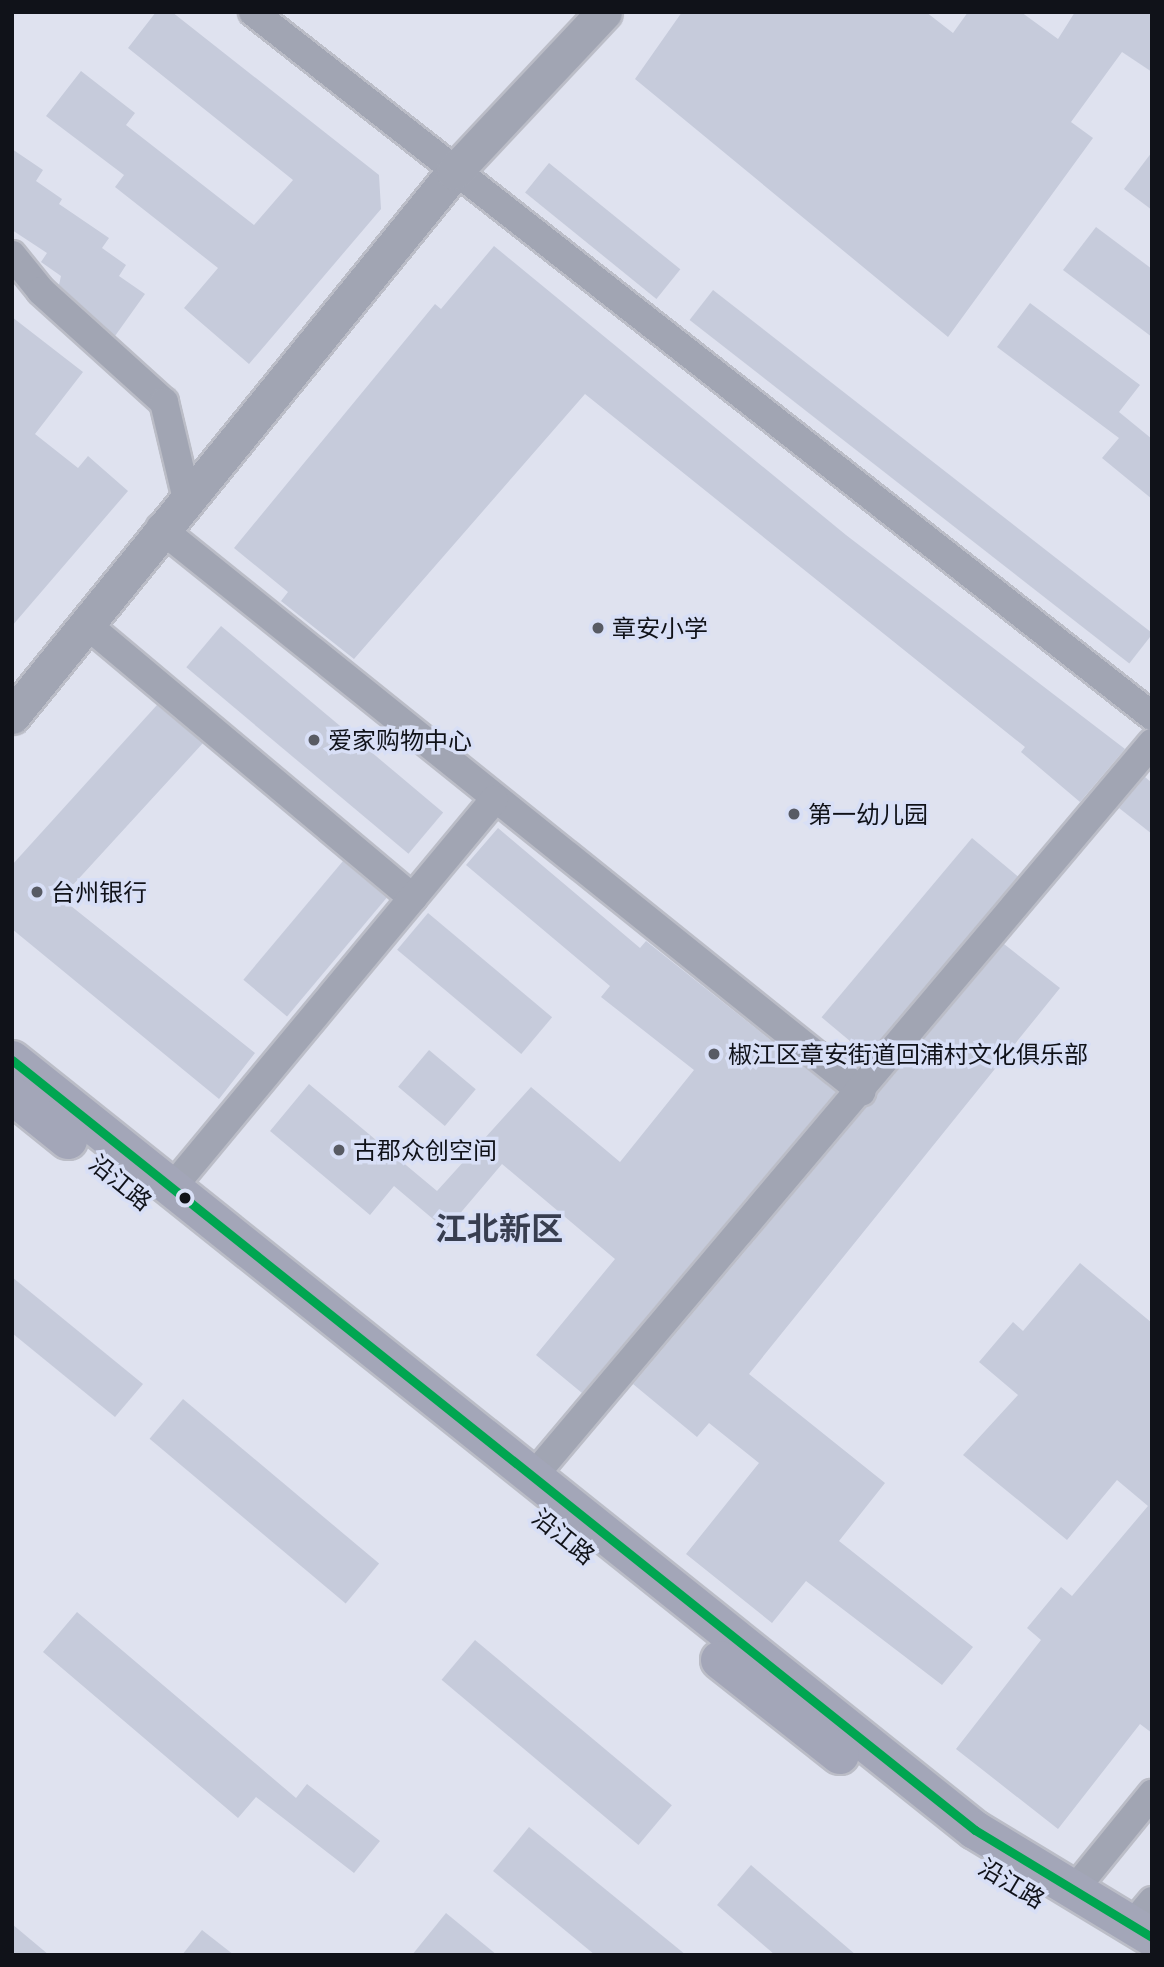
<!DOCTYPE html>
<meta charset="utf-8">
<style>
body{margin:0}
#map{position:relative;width:1164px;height:1967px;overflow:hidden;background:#dfe2ef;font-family:"Exo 2","Noto Sans SC",sans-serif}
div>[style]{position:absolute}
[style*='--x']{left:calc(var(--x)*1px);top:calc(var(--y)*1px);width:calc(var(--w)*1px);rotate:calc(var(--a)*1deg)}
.building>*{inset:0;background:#c6cbdb;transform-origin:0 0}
.roads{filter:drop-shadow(2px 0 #bbbdc7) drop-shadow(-2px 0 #bbbdc7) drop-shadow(0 2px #bbbdc7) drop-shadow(0 -2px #bbbdc7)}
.minor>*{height:28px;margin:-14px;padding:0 14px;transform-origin:14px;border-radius:14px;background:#a1a5b3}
.tertiary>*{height:35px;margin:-17.5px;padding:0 17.5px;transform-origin:17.5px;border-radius:17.5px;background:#a1a5b3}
.primary>*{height:38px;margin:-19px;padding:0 19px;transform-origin:19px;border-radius:19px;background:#a3a6b8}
.bus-1>*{height:9px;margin:-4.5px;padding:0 4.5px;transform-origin:4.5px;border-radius:4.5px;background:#00a651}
.dots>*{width:19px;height:19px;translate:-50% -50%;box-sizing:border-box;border:4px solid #d8dff6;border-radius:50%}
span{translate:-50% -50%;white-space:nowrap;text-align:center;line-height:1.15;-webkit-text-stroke:7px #d8dff6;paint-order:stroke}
.poi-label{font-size:24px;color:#101219}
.left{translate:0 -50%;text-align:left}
.street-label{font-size:24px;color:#101219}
.district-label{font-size:32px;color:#383e50;font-weight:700}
.frame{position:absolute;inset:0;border:14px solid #101219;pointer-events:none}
</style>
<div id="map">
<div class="building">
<i style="clip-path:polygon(156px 12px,172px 12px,379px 175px,381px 209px,249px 364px,184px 308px,218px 268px,115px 187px,124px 175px,46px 116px,81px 71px,135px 113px,126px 125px,254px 225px,293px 180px,128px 48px)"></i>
<i style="clip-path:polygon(682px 12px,926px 12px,953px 33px,968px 12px,1021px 12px,1058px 39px,1075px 12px,1152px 12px,1152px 72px,1122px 52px,1071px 122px,1093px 138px,948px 337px,635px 79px)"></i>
<i style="clip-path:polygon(12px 149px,43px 170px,36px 181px,62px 199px,59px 204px,109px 238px,102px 248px,126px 265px,119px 276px,145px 294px,115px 336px,59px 285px,61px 276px,41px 262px,47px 253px,12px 230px)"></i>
<i style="clip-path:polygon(1152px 152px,1152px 210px,1124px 189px)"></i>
<i style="left:549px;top:163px;width:169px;height:38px;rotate:39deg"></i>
<i style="clip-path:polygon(1096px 227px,1152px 269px,1152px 337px,1063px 270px)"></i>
<i style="clip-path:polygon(494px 246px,846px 535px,1125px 749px,1080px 802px,1021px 752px,1025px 747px,585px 394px,354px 659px,281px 601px,288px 592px,234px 548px,435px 304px,441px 309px)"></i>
<i style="left:713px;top:290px;width:558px;height:38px;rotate:38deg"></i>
<i style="clip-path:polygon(1030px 303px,1140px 385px,1119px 412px,1152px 439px,1152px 499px,1102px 458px,1119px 438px,997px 347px)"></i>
<i style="clip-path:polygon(12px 317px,83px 372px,35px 434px,78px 468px,88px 456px,128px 491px,12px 626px)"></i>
<i style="left:221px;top:626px;width:290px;height:54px;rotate:40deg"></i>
<i style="clip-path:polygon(157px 705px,203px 743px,61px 898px,255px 1053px,219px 1099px,12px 929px,12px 865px)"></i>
<i style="clip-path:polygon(1145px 777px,1152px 783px,1152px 834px,1119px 808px)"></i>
<i style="clip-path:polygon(498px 828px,640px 948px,646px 941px,836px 1092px,582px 1393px,536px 1355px,615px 1259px,502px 1164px,446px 1230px,394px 1186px,370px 1215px,270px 1131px,309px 1084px,437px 1191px,531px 1087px,620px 1162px,694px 1070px,601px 997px,610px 986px,466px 865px)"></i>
<i style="left:972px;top:838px;width:60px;height:234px;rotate:40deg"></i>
<i style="left:343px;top:861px;width:57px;height:155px;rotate:40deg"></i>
<i style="left:428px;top:913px;width:162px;height:48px;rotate:40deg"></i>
<i style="clip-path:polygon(1004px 944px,1060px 988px,749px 1374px,885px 1483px,839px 1541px,973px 1647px,942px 1685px,806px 1581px,772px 1623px,686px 1554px,759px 1463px,709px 1423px,697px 1437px,633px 1384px)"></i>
<i style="left:429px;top:1050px;width:61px;height:48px;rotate:40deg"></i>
<i style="clip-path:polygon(1080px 1263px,1152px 1323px,1152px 1733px,1140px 1724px,1058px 1829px,956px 1749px,1041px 1640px,1027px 1628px,1061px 1587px,1072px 1596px,1148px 1506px,1117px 1480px,1067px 1540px,963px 1455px,1018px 1395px,979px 1362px,1013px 1322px,1023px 1331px)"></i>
<i style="clip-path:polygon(12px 1277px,143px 1384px,115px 1417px,12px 1333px)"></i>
<i style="left:183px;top:1399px;width:256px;height:52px;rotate:40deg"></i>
<i style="clip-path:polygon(77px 1612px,296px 1798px,307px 1784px,380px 1841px,354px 1873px,256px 1797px,238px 1818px,43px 1652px)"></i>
<i style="left:475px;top:1640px;width:257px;height:52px;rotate:40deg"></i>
<i style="clip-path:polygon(529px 1827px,686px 1955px,595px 1955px,493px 1871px)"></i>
<i style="clip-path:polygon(751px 1865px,856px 1955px,775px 1955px,717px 1905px)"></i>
<i style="clip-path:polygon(446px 1913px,497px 1955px,412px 1955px)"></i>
<i style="clip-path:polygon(12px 1924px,49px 1955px,12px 1955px)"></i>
<i style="clip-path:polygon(202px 1930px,234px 1955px,182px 1955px)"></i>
</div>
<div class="roads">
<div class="minor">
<i style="--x:253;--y:12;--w:1142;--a:38.06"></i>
<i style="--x:12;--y:255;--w:46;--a:51.1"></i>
<i style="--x:41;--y:291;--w:166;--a:42.1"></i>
<i style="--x:164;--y:402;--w:96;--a:76.7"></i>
<i style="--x:160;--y:528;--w:900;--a:38.78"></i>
<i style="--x:85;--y:623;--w:428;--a:40"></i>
<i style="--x:171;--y:1189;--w:506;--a:-50.3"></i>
<i style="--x:531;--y:1479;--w:963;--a:-49.84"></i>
<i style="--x:1074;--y:1890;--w:124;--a:-50.9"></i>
<i style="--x:1133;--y:1924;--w:30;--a:-50"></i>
</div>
<div class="tertiary">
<i style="--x:12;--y:716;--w:701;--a:-50.91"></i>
<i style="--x:454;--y:172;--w:219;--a:-46.8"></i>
</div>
<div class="primary">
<i style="--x:12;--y:1060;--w:1233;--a:38.65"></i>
<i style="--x:975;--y:1830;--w:207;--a:31.2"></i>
<i style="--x:12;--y:1095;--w:72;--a:38.8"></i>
<i style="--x:720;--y:1660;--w:153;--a:38.4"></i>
</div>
</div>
<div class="bus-1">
<i style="--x:12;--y:1060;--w:1233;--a:38.65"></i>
<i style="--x:975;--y:1830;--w:207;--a:31.2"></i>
</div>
<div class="dots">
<i style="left:598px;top:628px;background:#585b64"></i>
<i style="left:314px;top:740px;background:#585b64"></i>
<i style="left:794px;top:814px;background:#585b64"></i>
<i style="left:37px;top:892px;background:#585b64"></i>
<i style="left:714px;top:1054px;background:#585b64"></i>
<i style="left:339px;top:1150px;background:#585b64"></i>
<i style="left:185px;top:1198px;background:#101219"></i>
</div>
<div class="poi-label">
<span class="left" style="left:612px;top:628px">章安小学</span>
<span class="left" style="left:328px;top:740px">爱家购物中心</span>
<span class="left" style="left:808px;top:814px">第一幼儿园</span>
<span class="left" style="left:51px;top:892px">台州银行</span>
<span class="left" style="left:728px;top:1054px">椒江区章安街道回浦村文化俱乐部</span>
<span class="left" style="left:353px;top:1150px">古郡众创空间</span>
</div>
<div class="street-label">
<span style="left:121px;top:1182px;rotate:39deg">沿江路</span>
<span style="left:564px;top:1536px;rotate:39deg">沿江路</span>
<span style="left:1012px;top:1883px;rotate:31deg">沿江路</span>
</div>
<div class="district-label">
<span style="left:499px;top:1227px">江北新区</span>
</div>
<div class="frame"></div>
</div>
